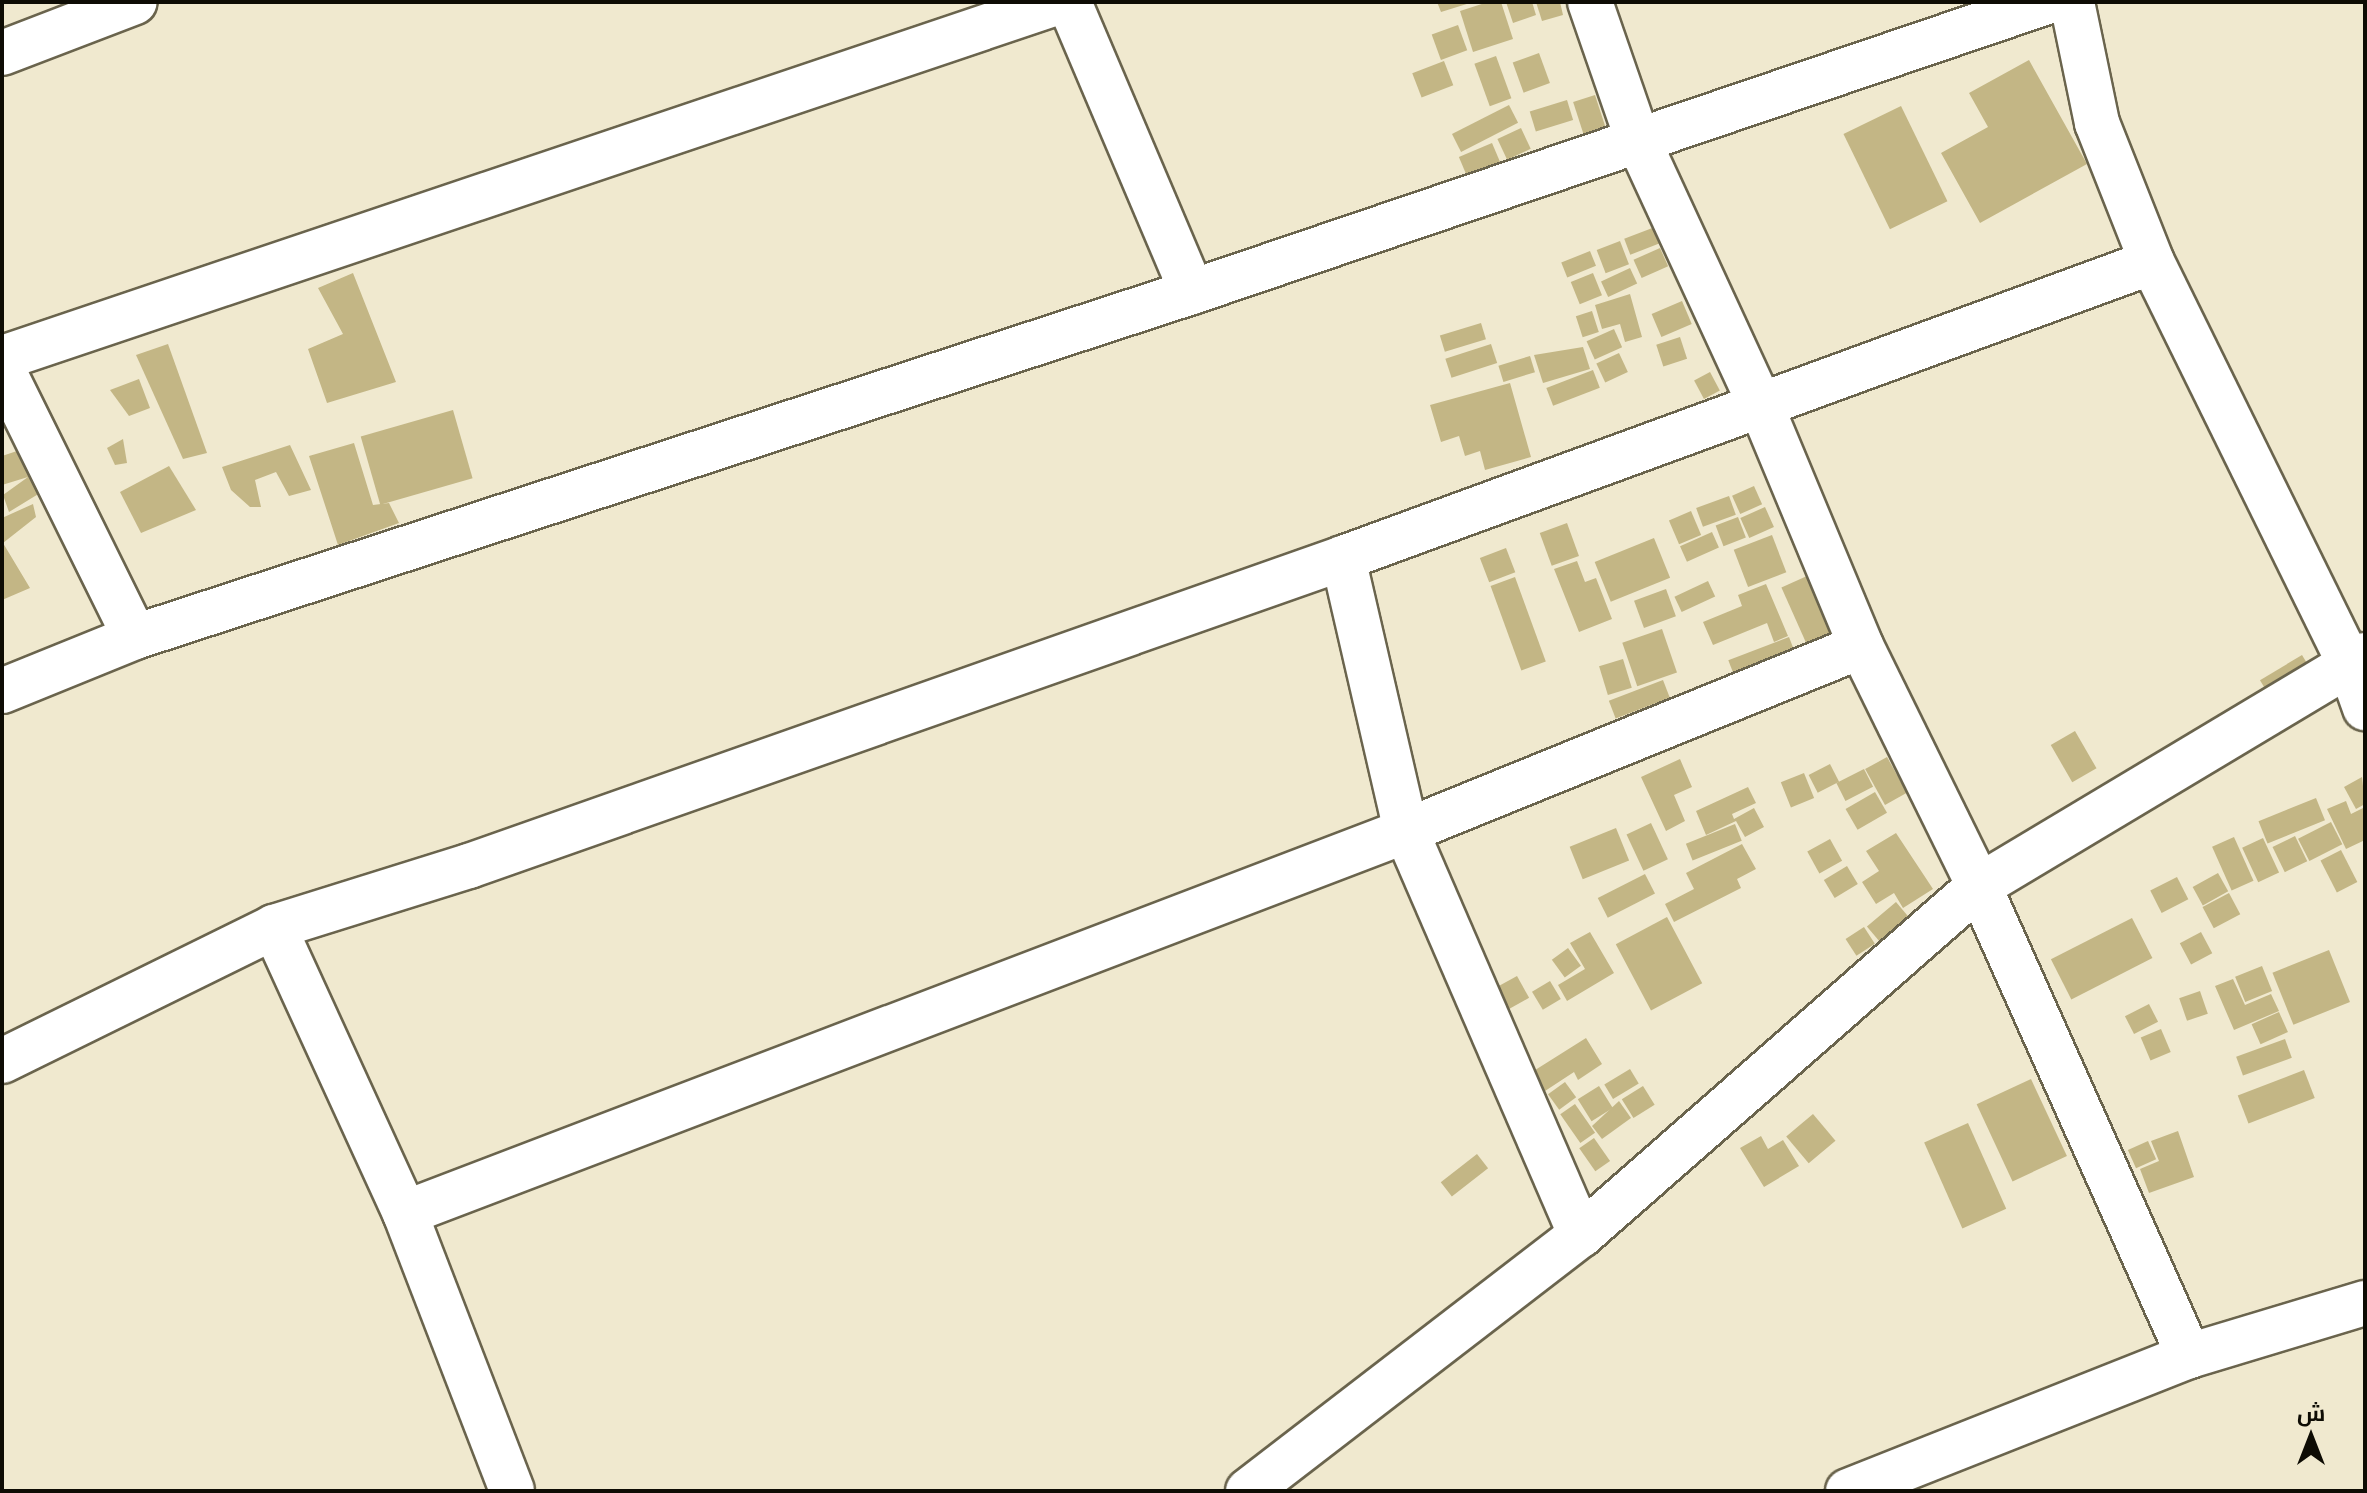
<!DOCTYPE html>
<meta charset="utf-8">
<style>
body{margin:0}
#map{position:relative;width:2367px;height:1493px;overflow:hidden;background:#f0e9cf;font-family:Merriweather,Cairo,serif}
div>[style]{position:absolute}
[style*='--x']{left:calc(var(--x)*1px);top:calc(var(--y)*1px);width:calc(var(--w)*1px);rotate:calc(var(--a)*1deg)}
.building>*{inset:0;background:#c3b685;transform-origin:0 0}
.roads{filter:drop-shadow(2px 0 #6a644d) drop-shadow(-2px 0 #6a644d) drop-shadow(0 2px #6a644d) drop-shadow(0 -2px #6a644d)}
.minor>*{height:44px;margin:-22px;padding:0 22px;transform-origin:22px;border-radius:22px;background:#fff}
span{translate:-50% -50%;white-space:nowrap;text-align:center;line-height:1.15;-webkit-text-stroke:6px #f0e9cf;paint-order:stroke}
.frame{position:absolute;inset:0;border:4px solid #0e0c04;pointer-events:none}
.north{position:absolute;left:2271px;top:1397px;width:80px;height:80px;-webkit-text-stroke:6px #f0e9cf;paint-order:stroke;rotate:0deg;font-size:22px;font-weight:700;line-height:32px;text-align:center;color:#0e0c04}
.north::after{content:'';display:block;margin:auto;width:28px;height:36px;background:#0e0c04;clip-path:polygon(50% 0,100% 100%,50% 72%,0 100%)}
</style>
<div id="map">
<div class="building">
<i style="clip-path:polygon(1437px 2px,1469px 2px,1470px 3px,1441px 12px)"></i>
<i style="clip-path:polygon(1488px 2px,1501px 2px,1513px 39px,1473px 52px,1460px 11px)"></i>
<i style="clip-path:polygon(1506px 2px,1532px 2px,1536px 15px,1513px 23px)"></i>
<i style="clip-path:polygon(1536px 2px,1560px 2px,1563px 15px,1542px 21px)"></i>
<i style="left:1458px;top:25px;width:27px;height:28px;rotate:70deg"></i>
<i style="left:1539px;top:53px;width:32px;height:28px;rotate:70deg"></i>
<i style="left:1496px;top:56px;width:45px;height:23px;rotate:70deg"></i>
<i style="clip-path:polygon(2029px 60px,2087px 164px,1980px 223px,1941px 153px,1988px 127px,1969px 93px)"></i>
<i style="left:1444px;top:61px;width:26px;height:34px;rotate:69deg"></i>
<i style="left:1595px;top:95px;width:40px;height:23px;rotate:72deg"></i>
<i style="left:1567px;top:100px;width:21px;height:39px;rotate:73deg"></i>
<i style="left:1509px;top:105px;width:20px;height:64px;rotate:63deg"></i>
<i style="left:1901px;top:106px;width:106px;height:64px;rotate:64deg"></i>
<i style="left:1521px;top:128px;width:23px;height:26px;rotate:65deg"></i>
<i style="left:1492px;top:143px;width:25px;height:36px;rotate:67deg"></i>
<i style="left:1655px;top:227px;width:17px;height:33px;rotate:69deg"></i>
<i style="left:1620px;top:241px;width:25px;height:25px;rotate:69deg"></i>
<i style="left:1660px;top:248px;width:20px;height:29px;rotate:66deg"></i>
<i style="left:1590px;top:251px;width:16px;height:31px;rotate:68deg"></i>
<i style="left:1630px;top:268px;width:17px;height:32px;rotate:65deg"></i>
<i style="clip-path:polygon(353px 273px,396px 382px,327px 403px,308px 349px,343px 334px,318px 288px)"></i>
<i style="left:1593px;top:273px;width:24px;height:24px;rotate:68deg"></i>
<i style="clip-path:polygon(1630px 294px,1642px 337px,1625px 342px,1620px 324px,1602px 329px,1595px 305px)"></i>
<i style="left:1682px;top:301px;width:25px;height:33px;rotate:67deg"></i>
<i style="left:1592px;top:311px;width:22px;height:17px;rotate:72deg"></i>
<i style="left:1481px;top:323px;width:17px;height:43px;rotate:73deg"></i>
<i style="left:1614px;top:329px;width:20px;height:30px;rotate:66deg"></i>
<i style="left:1680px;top:337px;width:23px;height:25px;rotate:72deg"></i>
<i style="clip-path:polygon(168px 344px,207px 453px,183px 459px,136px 355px)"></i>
<i style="left:1491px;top:344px;width:20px;height:48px;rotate:72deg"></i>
<i style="clip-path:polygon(1583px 347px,1590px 369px,1543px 383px,1534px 355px)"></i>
<i style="left:1619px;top:353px;width:21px;height:25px;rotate:65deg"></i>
<i style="left:1530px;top:356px;width:17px;height:33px;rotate:73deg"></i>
<i style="left:1593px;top:370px;width:19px;height:50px;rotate:69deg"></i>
<i style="left:1710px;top:372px;width:21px;height:18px;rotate:62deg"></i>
<i style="clip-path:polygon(139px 379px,150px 408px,129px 416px,110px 390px)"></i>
<i style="clip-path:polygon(1510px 383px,1531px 457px,1485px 470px,1480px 451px,1465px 456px,1459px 436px,1441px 442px,1430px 405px)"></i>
<i style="left:453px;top:410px;width:71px;height:96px;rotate:74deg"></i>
<i style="clip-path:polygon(123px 439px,127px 463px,115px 465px,107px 448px)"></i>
<i style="clip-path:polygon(354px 443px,373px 505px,389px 503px,399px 523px,338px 545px,309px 456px)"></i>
<i style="clip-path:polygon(290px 445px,311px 490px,289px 496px,276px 472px,255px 480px,261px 507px,250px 507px,231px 490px,222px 467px)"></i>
<i style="clip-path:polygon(17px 451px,40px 493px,9px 512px,3px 495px,28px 477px,2px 485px,2px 456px)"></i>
<i style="clip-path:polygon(169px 466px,196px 510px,141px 533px,120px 492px)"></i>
<i style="left:1754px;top:486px;width:20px;height:24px;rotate:66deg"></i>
<i style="left:1729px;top:496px;width:20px;height:35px;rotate:70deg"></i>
<i style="clip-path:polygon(33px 504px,36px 517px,3px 543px,30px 588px,2px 600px,2px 518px)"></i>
<i style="left:1765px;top:507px;width:22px;height:27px;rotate:66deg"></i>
<i style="left:1691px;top:511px;width:26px;height:24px;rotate:67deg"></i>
<i style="left:1738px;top:517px;width:22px;height:24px;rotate:69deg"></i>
<i style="left:1567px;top:523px;width:35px;height:29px;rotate:70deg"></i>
<i style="left:1712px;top:532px;width:17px;height:35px;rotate:66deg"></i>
<i style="left:1772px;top:535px;width:40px;height:41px;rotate:69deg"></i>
<i style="left:1654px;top:538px;width:43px;height:64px;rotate:68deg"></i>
<i style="left:1506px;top:548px;width:26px;height:28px;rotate:69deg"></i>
<i style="clip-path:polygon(1577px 561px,1585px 582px,1596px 578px,1612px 619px,1579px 632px,1554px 569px)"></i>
<i style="left:1807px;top:576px;width:74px;height:28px;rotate:66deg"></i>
<i style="left:1515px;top:577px;width:90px;height:26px;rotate:70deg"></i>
<i style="left:1708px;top:581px;width:17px;height:37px;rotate:65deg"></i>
<i style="clip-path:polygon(1766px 584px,1788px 636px,1774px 642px,1767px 623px,1713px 645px,1703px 622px,1742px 606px,1738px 595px)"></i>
<i style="left:1666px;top:589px;width:29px;height:34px;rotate:70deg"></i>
<i style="left:1662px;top:629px;width:46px;height:42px;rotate:71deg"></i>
<i style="left:1789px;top:637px;width:30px;height:65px;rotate:69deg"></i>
<i style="left:2302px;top:655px;width:17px;height:49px;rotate:59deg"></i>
<i style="left:1623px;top:659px;width:30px;height:25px;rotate:73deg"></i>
<i style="left:1663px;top:680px;width:19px;height:58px;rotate:69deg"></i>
<i style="left:2075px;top:731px;width:43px;height:28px;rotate:60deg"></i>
<i style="left:1887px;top:757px;width:41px;height:25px;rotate:61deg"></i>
<i style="clip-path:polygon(1680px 759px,1692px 787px,1674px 795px,1685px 821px,1666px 831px,1641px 777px)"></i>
<i style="left:1830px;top:764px;width:20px;height:24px;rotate:63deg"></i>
<i style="left:1864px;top:769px;width:20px;height:31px;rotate:63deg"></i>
<i style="left:1804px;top:773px;width:27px;height:25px;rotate:68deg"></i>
<i style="clip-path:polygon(2362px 777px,2365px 804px,2356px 809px,2344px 787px)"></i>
<i style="clip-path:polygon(1748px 787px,1756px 803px,1732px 814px,1734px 819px,1754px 808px,1764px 827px,1745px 837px,1736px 821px,1706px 835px,1696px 811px)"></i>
<i style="left:1875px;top:792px;width:24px;height:34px;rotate:60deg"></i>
<i style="left:2316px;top:798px;width:24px;height:62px;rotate:68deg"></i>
<i style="clip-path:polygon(2346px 801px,2351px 814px,2365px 807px,2365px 840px,2346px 849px,2327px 809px)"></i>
<i style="left:2331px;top:822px;width:25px;height:37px;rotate:63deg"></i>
<i style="left:1651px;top:823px;width:40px;height:27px;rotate:65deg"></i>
<i style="left:1735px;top:824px;width:18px;height:53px;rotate:68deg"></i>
<i style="left:1616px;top:828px;width:35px;height:50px;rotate:68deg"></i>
<i style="clip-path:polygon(1896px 833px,1933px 889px,1903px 908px,1894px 893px,1876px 904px,1862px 882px,1879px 871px,1866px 851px)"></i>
<i style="left:2295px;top:836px;width:28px;height:25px;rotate:64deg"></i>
<i style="left:2234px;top:837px;width:48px;height:24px;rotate:66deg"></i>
<i style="left:2263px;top:838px;width:38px;height:23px;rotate:65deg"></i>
<i style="left:1830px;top:839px;width:25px;height:26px;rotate:61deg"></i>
<i style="clip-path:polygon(1742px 844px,1756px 869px,1737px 879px,1741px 888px,1674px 922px,1665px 904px,1694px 889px,1686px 873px)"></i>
<i style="left:2341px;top:850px;width:36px;height:23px;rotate:63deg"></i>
<i style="left:1847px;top:866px;width:21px;height:27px;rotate:59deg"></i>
<i style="left:2218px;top:873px;width:21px;height:29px;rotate:61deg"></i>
<i style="left:1645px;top:874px;width:22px;height:53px;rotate:63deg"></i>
<i style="left:2177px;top:877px;width:25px;height:30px;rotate:63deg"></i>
<i style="left:2229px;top:893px;width:24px;height:30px;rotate:62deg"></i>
<i style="left:1896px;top:902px;width:23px;height:38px;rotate:50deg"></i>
<i style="left:1667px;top:917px;width:75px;height:58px;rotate:62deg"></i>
<i style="left:2132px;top:918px;width:45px;height:91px;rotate:63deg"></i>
<i style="left:1864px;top:927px;width:20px;height:22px;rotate:57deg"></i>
<i style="clip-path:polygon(1590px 932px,1614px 973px,1567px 1001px,1558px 985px,1585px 969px,1570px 943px)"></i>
<i style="left:2201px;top:932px;width:24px;height:24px;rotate:62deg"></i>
<i style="left:1568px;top:948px;width:22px;height:20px;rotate:54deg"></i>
<i style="left:2329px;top:950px;width:56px;height:61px;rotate:68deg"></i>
<i style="left:2262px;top:966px;width:27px;height:29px;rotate:68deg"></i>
<i style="left:1517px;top:976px;width:25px;height:26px;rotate:61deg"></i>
<i style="clip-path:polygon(2233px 979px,2245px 1005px,2271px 994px,2279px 1011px,2234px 1030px,2215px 986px)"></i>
<i style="left:1550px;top:981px;width:21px;height:21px;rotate:59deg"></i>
<i style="left:2200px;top:991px;width:24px;height:22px;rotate:71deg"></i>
<i style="left:2149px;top:1004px;width:20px;height:27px;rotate:63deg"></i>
<i style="left:2279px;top:1012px;width:22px;height:30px;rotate:66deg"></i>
<i style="left:2161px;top:1029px;width:25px;height:22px;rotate:67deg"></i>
<i style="clip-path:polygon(1586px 1038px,1602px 1064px,1578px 1080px,1574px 1072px,1545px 1091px,1532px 1072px)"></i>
<i style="left:2285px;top:1039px;width:20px;height:52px;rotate:70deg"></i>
<i style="left:1630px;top:1069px;width:17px;height:30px;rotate:59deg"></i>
<i style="left:2304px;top:1070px;width:30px;height:71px;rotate:69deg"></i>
<i style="left:2031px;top:1079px;width:85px;height:60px;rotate:65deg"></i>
<i style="left:1565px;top:1082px;width:19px;height:21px;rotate:54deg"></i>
<i style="left:1599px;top:1086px;width:26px;height:25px;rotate:58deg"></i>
<i style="left:1643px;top:1086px;width:22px;height:25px;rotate:58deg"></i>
<i style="clip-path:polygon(1619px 1101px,1631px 1118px,1602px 1139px,1592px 1126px)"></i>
<i style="left:1575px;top:1104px;width:35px;height:18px;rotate:55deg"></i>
<i style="left:1813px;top:1114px;width:35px;height:35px;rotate:50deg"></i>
<i style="left:1968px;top:1123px;width:94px;height:48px;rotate:66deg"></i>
<i style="clip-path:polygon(2178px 1131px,2194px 1177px,2149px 1193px,2140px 1169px,2159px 1161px,2151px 1141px)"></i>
<i style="clip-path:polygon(1761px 1136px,1768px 1149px,1783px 1140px,1799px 1166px,1764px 1187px,1740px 1148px)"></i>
<i style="left:1594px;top:1138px;width:28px;height:18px;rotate:55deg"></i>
<i style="left:2148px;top:1141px;width:20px;height:22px;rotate:66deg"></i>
<i style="left:1477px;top:1154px;width:18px;height:46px;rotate:52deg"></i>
</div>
<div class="roads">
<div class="minor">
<i style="--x:1069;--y:2;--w:315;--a:67"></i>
<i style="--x:1590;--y:2;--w:144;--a:70.9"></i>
<i style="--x:1637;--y:138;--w:298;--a:65.2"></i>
<i style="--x:1762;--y:408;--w:258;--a:67.4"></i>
<i style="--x:1861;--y:646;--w:267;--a:63.8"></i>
<i style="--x:1979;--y:886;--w:515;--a:65.92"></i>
<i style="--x:2072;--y:2;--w:124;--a:78.3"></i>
<i style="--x:2097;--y:123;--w:149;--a:68.4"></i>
<i style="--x:2152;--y:262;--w:447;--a:63.8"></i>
<i style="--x:2349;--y:663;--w:48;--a:70.4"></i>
<i style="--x:2;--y:53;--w:142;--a:-21"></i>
<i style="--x:2;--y:358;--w:1115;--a:-18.61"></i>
<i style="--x:2;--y:368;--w:300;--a:63.7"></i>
<i style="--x:1343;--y:558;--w:280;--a:77"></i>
<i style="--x:1406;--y:831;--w:440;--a:66.6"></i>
<i style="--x:2;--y:691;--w:144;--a:-22.1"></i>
<i style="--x:135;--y:637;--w:1112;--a:-18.08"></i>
<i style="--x:1192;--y:292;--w:903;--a:-18.74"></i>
<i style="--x:274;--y:927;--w:315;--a:65.4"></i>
<i style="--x:405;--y:1213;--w:297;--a:68.9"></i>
<i style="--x:2;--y:1061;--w:303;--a:-26.2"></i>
<i style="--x:274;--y:927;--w:204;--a:-17.4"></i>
<i style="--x:469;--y:866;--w:927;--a:-19.41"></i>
<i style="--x:1343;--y:558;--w:861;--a:-20.1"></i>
<i style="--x:405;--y:1213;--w:1071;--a:-20.89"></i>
<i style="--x:1406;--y:831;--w:491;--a:-22.1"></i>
<i style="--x:1248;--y:1491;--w:420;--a:-37.6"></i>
<i style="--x:1581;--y:1235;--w:529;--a:-41.25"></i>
<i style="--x:1979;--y:886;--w:450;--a:-30.9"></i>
<i style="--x:1848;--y:1491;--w:367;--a:-21.6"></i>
<i style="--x:2189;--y:1356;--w:184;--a:-16.8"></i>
</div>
</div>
<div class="frame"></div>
<div class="north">ش</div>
</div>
